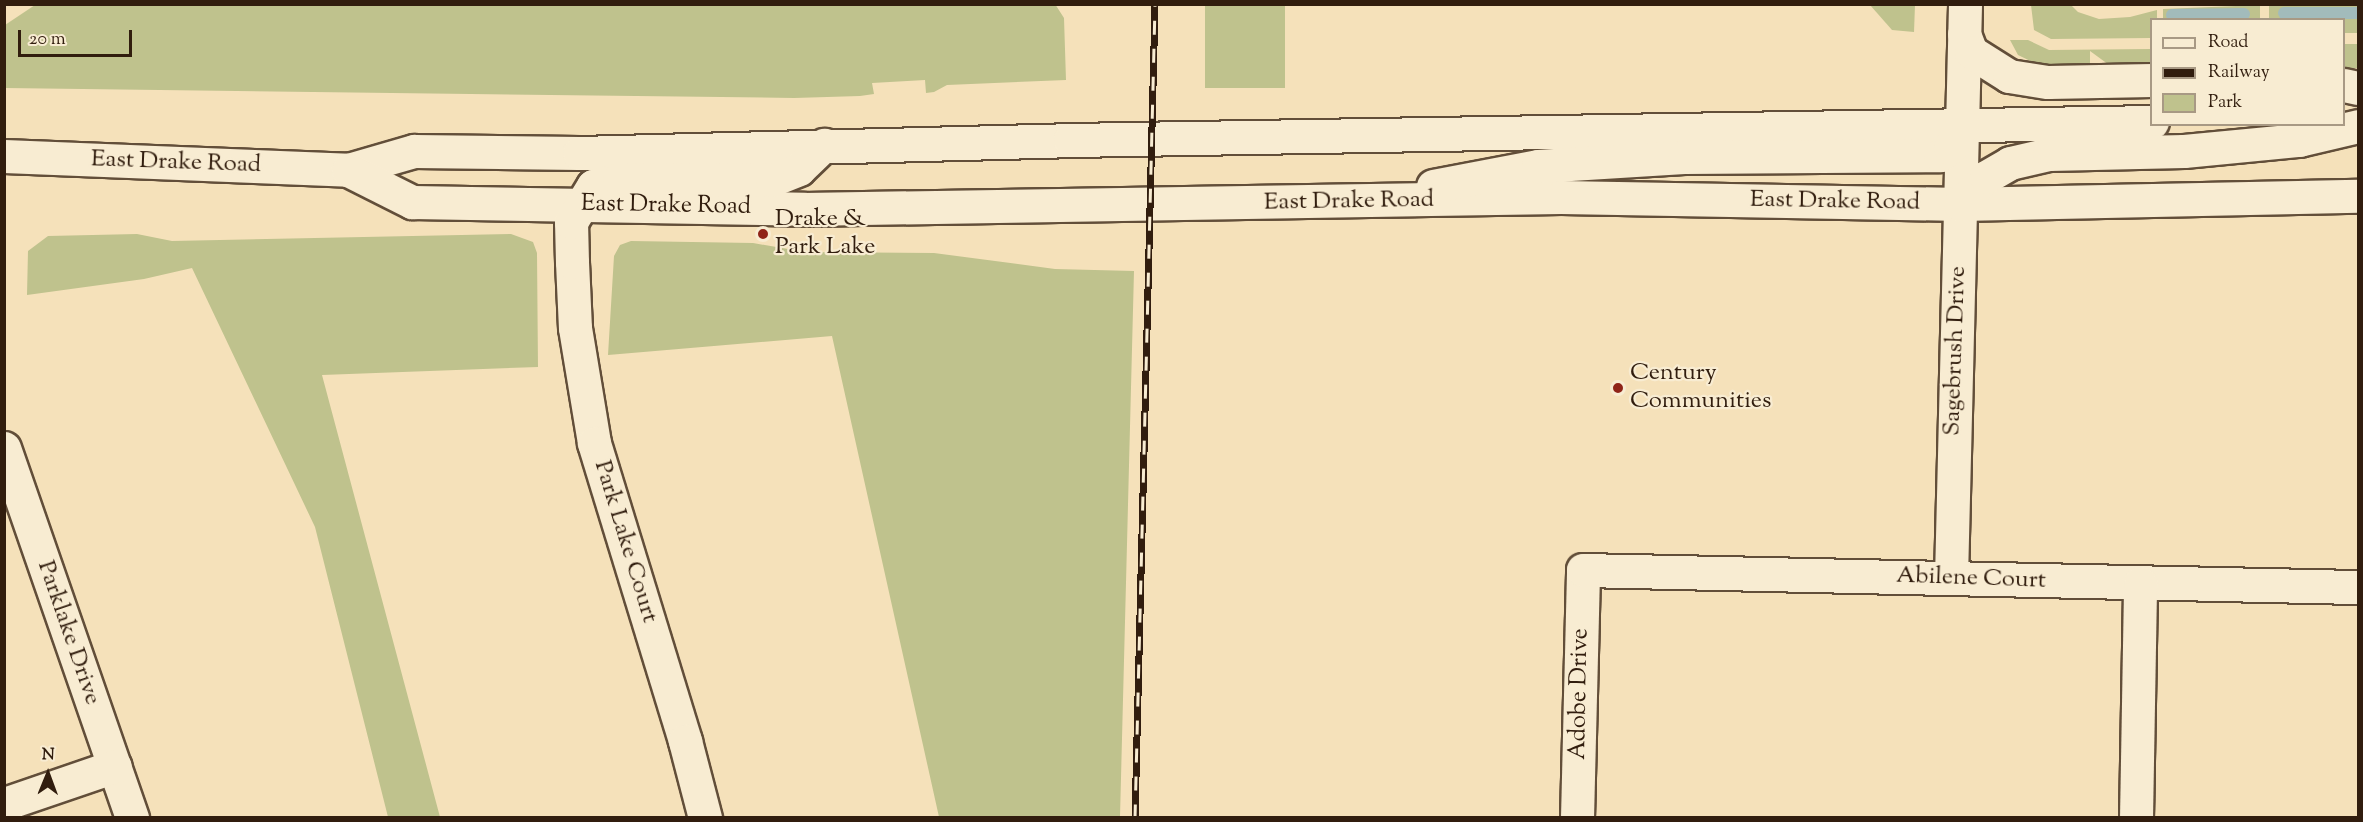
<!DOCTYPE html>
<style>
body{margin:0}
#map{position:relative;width:2363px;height:822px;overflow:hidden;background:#f5e1ba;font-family:"Sorts Mill Goudy",serif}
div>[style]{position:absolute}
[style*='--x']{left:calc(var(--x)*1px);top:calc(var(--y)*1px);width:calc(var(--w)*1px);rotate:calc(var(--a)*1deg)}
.green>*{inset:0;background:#bfc28d;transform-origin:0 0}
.stream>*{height:12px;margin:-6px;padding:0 6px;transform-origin:6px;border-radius:6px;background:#a2bbbb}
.roads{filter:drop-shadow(2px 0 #624e39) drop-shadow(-2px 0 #624e39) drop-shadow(0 2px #624e39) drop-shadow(0 -2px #624e39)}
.minor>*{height:33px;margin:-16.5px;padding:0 16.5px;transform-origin:16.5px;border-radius:16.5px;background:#f8ecd2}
.secondary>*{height:33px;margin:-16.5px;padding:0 16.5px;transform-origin:16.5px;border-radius:16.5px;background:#f8ecd2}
.rail>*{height:7px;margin-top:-3.5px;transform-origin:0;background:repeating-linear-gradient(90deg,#f8ecd2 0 14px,#311d0e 0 28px);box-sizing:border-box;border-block:2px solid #311d0e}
.dots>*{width:16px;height:16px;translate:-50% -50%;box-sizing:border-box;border:3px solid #f8ecd2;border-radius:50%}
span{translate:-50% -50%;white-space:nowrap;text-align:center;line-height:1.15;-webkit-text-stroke:4.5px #f8ecd2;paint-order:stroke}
.street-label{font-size:24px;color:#311d0e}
.poi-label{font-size:24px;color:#311d0e}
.left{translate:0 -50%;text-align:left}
.frame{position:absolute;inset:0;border:6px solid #311d0e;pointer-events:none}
.legend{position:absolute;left:2150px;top:18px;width:195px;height:108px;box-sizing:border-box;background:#f8ecd2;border:2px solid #a89984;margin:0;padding:8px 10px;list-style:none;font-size:18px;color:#311d0e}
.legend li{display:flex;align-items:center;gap:12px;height:30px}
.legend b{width:30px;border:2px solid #a89984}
.north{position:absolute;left:18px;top:744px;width:60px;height:60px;-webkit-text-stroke:4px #f8ecd2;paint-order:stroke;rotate:1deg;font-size:16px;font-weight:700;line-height:24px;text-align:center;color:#311d0e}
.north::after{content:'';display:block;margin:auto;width:21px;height:27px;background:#311d0e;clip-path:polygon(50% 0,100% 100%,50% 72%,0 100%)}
.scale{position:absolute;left:18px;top:30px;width:114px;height:27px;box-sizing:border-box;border:3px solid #311d0e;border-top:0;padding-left:8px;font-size:18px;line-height:21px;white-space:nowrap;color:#311d0e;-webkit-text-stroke:4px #f8ecd2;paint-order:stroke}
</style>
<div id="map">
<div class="green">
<i style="clip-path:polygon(1055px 4px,1064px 18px,1066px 80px,947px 85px,934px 92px,926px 93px,925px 80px,872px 83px,874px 94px,860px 96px,794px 98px,5px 88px,5px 25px,35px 5px)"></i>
<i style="left:1205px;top:5px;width:80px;height:83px"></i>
<i style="clip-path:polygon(1870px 5px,1915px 5px,1914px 32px,1892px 30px)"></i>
<i style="clip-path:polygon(2031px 5px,2071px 5px,2078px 12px,2099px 19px,2130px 17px,2157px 10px,2157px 19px,2152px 20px,2151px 38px,2051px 39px,2034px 30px)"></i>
<i style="clip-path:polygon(2260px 5px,2260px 19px,2163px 19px,2163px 9px)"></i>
<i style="clip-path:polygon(2269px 5px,2358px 5px,2358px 33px,2344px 33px,2344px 20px,2269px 19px)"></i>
<i style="clip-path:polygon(2010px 40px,2028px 40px,2049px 50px,2151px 49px,2151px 68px,2116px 70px,2090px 51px,2090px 68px,2049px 70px,2018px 55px)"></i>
<i style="left:2344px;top:44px;width:14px;height:24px"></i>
<i style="clip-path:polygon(137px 234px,172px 241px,511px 234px,533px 242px,537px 253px,538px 367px,322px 375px,440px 817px,388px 817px,315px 527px,192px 268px,144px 279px,27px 295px,28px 251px,48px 236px)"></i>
<i style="clip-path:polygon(631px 241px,753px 243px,805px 252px,934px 253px,1055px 269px,1134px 271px,1120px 817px,939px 817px,832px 336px,608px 355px,614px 256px,620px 245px)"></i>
</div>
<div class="stream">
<i style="--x:2284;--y:13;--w:74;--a:0"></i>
<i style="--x:2172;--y:15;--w:72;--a:-0.8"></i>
</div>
<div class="roads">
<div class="minor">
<i style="--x:572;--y:262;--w:66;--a:87.4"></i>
<i style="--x:575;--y:328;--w:117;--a:80.6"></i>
<i style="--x:594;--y:443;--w:312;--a:73"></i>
<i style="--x:685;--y:741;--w:80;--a:75.4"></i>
<i style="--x:4;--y:448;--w:392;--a:70.9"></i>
<i style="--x:1951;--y:578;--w:574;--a:-88.6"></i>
<i style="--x:4;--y:804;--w:117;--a:-18.9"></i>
<i style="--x:1577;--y:818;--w:248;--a:-88.6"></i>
<i style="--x:1583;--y:570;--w:775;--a:1.26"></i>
<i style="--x:2136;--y:818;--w:235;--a:-89"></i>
</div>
<div class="secondary">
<i style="--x:1964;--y:34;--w:19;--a:69"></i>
<i style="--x:1971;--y:52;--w:45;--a:32.3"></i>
<i style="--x:2009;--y:76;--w:39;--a:9"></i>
<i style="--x:2048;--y:82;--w:104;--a:-1.1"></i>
<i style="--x:2344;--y:85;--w:14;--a:12"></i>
<i style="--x:4;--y:156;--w:344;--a:2.3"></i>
<i style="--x:348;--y:170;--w:69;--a:-16.1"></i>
<i style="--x:414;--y:151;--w:165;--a:0.7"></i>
<i style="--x:579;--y:153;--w:491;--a:-1.5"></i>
<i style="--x:1070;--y:140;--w:1082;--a:-0.95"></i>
<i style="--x:348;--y:170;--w:72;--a:26.6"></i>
<i style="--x:412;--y:202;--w:392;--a:1"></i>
<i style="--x:804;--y:209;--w:757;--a:-0.91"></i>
<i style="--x:1561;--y:197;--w:399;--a:1"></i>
<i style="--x:1960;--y:204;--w:398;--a:-1.2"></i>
<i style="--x:1433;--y:186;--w:107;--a:-10.8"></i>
<i style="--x:1538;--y:166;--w:146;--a:-3.5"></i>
<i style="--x:1684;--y:157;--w:256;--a:-0.4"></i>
<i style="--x:1940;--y:155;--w:12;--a:-35"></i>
<i style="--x:1950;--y:148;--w:27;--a:-63"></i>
<i style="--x:1960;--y:204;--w:37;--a:-46"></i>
<i style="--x:1986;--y:177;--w:28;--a:-30"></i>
<i style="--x:2010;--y:163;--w:40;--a:-13"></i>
<i style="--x:2049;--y:154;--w:135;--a:-1.3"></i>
<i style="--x:2184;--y:151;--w:116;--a:-5.5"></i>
<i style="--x:2299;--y:140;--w:61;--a:-13.3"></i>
<i style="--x:572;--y:262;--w:40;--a:-91.4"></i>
<i style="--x:571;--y:222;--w:42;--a:-58.6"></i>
<i style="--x:593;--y:186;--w:27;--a:-15"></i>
<i style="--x:619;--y:179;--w:153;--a:0.4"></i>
<i style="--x:772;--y:180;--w:29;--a:-22"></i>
<i style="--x:799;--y:169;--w:35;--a:-44"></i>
</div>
</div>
<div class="rail">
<i style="--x:1135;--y:818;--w:814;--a:-88.59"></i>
</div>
<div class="dots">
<i style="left:763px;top:234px;background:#8f2418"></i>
<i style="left:1618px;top:388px;background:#8f2418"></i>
</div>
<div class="street-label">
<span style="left:176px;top:163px;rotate:2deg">East Drake Road</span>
<span style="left:1349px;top:202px;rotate:-1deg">East Drake Road</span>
<span style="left:1835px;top:202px;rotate:1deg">East Drake Road</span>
<span style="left:666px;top:206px;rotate:1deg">East Drake Road</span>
<span style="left:1956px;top:351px;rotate:-88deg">Sagebrush Drive</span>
<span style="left:625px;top:542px;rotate:73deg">Park Lake Court</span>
<span style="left:1971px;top:579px;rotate:2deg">Abilene Court</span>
<span style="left:68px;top:633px;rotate:71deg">Parklake Drive</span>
<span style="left:1580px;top:694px;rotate:-89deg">Adobe Drive</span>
</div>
<div class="poi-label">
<span class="left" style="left:775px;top:234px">Drake &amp;<br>Park Lake</span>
<span class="left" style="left:1630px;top:388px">Century<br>Communities</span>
</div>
<div class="frame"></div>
<ul class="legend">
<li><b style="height:8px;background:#f8ecd2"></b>Road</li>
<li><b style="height:8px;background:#311d0e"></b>Railway</li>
<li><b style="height:16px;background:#bfc28d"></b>Park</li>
</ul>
<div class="north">N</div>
<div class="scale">20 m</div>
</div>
